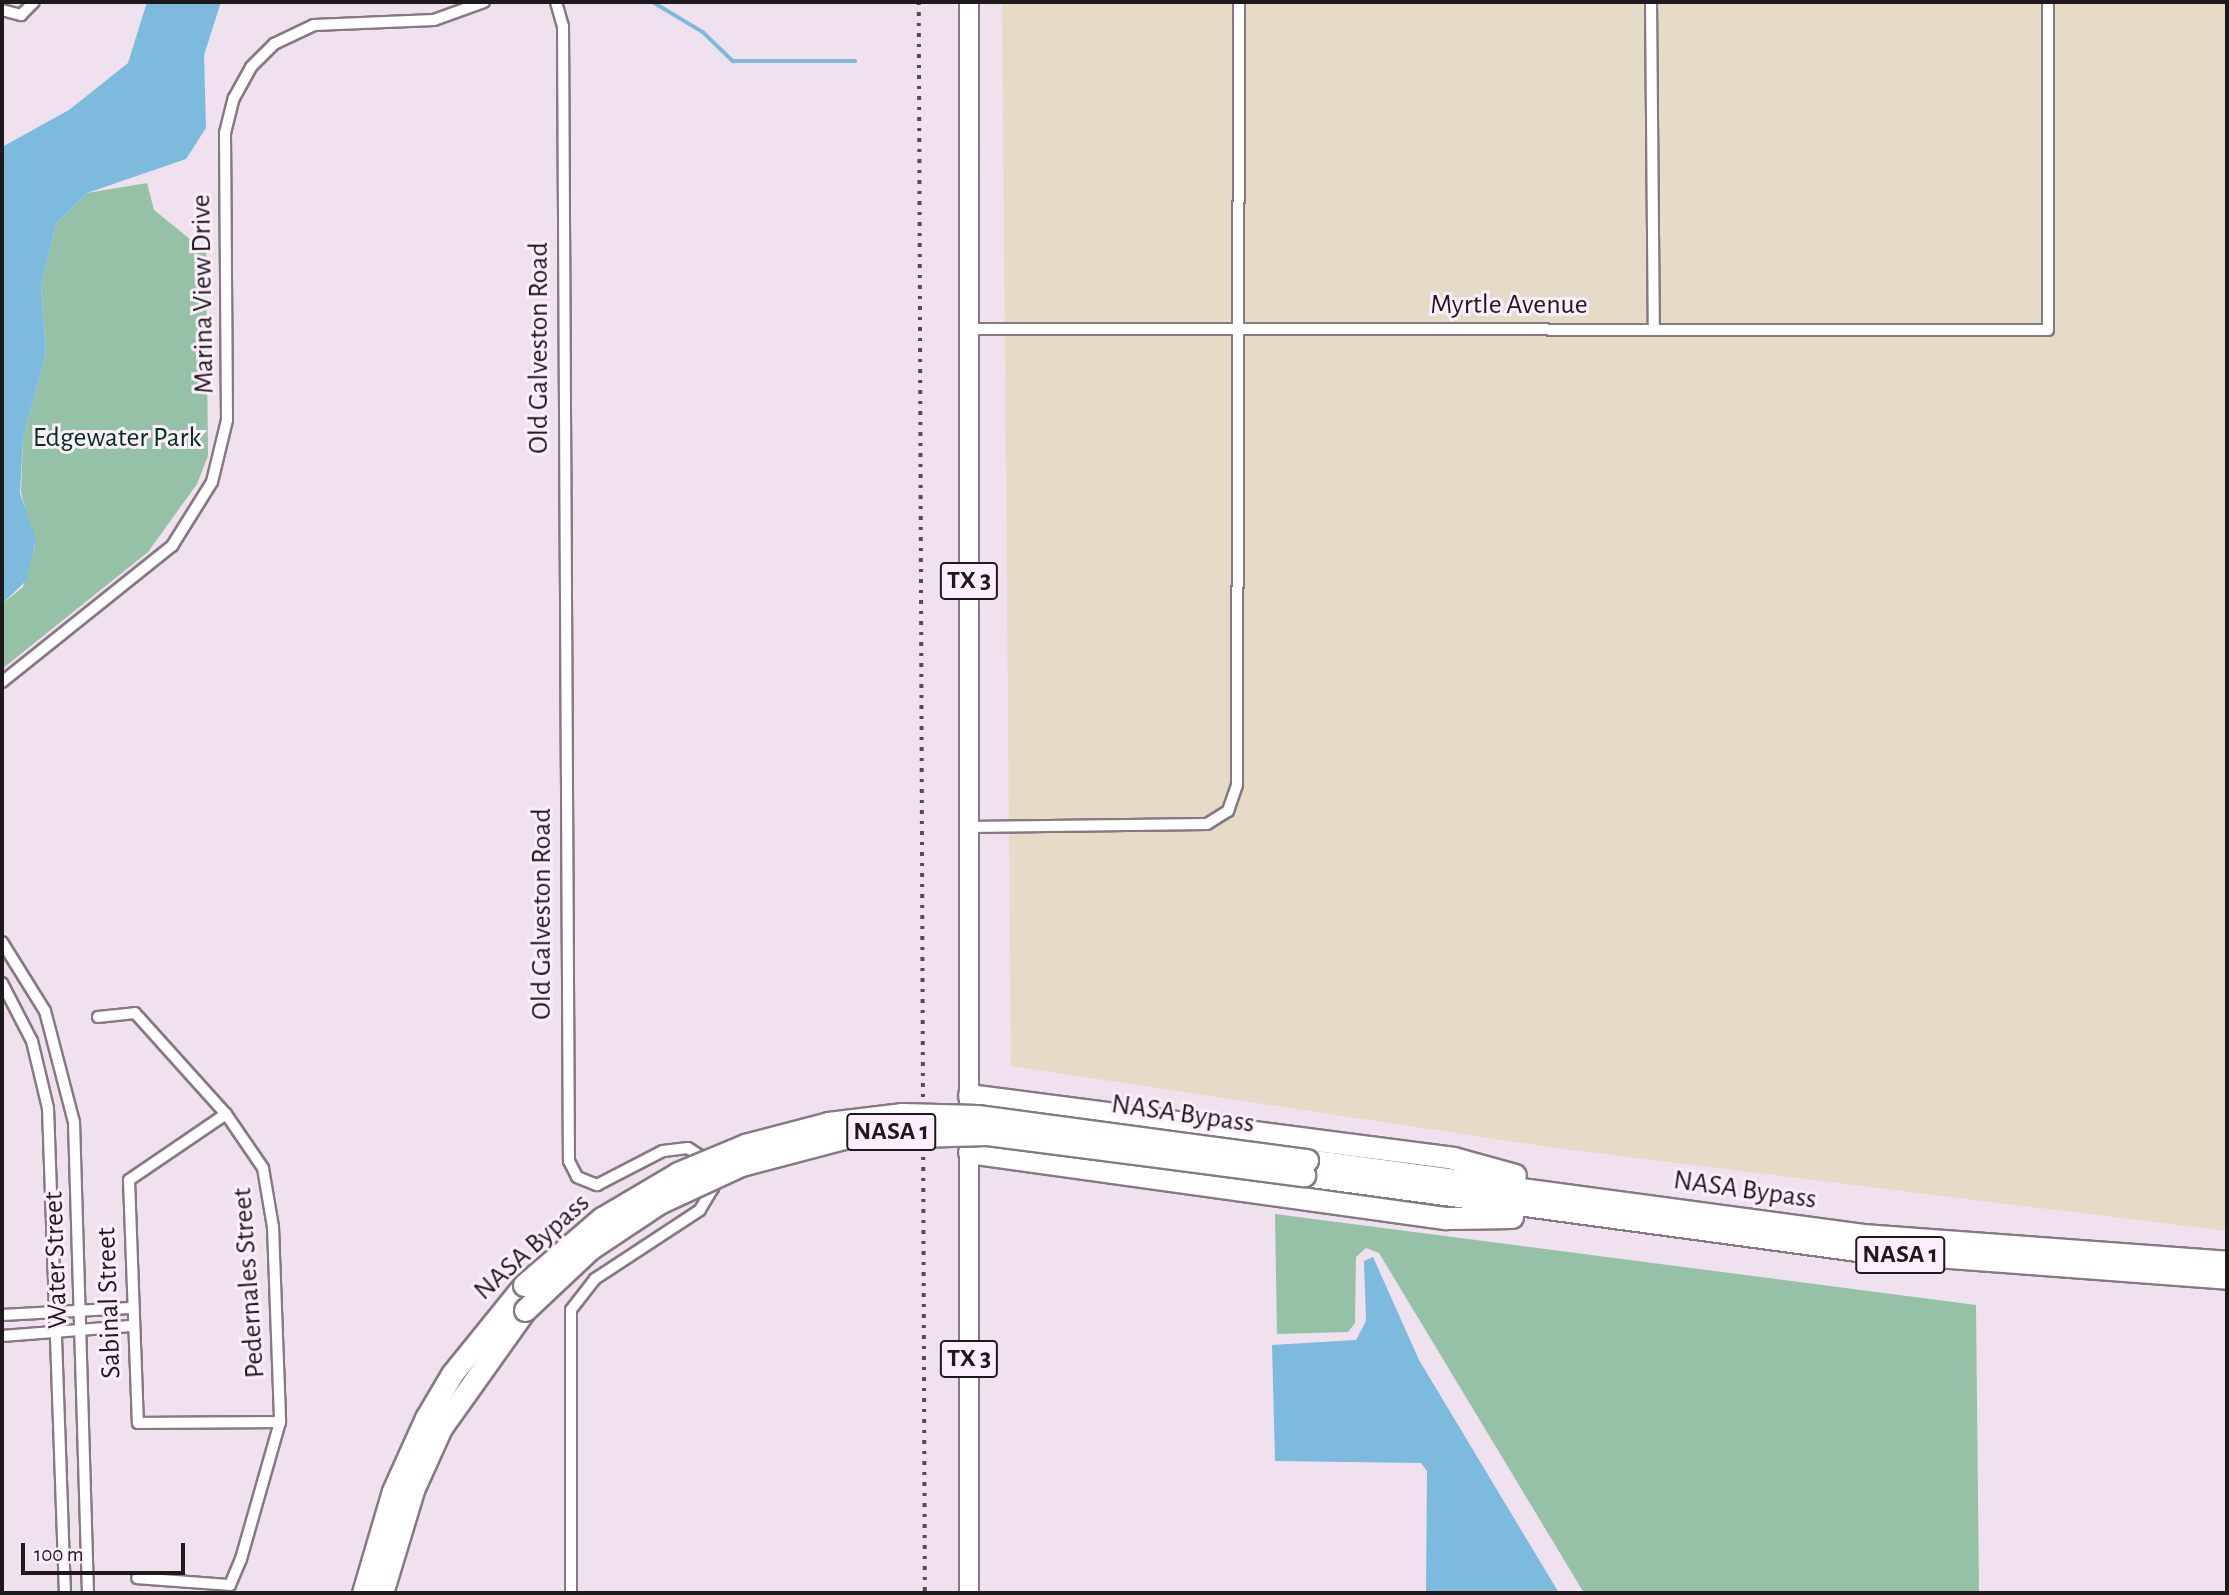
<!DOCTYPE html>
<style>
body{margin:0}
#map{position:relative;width:2229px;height:1595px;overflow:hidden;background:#efe1ed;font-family:"Alegreya Sans",sans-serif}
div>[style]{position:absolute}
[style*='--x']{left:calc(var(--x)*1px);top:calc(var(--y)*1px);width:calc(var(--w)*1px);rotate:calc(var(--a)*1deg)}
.industrial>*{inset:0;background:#e6dbc7}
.green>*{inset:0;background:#95c1a7}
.water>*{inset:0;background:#7cbade}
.stream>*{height:3.5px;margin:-1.75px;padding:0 1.75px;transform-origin:1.75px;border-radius:1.75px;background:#7cbade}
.roads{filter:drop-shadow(2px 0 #867984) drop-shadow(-2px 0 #867984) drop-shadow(0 2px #867984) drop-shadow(0 -2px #867984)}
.minor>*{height:10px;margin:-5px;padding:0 5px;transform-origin:5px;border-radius:5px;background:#fff}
.primary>*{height:18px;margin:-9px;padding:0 9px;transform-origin:9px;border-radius:9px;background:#fff}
.motorway>*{height:21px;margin:-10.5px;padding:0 10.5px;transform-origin:10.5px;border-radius:10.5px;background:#fff}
.rail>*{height:3.5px;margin-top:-1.75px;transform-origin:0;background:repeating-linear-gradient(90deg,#524b51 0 3.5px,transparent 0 10.5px)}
.bridges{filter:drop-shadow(2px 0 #867984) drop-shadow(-2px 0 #867984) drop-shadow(0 2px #867984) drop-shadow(0 -2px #867984)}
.motorway-bridge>*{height:21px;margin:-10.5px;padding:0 10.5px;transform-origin:10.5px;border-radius:10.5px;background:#fff}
span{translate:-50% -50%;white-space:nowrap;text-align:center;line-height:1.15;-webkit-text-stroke:6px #fdeefb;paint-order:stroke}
.shield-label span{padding:2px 5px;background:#fdeefb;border:2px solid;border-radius:5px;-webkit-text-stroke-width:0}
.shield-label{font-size:26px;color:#1e191d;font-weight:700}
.street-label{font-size:28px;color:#1e191d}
.park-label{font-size:28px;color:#00331c}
.frame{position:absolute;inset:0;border:4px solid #1e191d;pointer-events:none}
.scale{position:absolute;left:21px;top:1543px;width:164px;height:32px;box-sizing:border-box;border:4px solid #1e191d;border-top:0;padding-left:9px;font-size:21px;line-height:24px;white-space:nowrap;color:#1e191d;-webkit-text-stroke:5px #fdeefb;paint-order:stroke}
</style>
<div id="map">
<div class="industrial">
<i style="clip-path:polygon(1002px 2px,2227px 2px,2227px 1231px,1556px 1148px,1011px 1066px)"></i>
</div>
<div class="green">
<i style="clip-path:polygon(147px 183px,154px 210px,206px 252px,208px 456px,197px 484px,148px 552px,2px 669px,2px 604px,23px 587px,35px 546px,21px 492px,23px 439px,46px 352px,41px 286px,56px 224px,87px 193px)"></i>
<i style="clip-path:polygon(1275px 1214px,1976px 1305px,1979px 1593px,1584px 1593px,1379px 1253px,1366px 1248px,1356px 1257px,1355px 1323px,1348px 1332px,1277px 1334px)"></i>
</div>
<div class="water">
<i style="clip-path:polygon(147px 2px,221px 2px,204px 55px,206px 128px,186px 159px,87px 193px,56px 224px,41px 286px,46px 352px,23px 439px,20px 493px,36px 540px,26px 581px,2px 604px,2px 147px,69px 110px,128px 63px)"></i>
<i style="clip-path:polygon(1373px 1257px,1419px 1360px,1559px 1593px,1426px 1593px,1427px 1471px,1421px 1463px,1275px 1461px,1272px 1345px,1356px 1340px,1366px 1321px,1364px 1261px)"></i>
</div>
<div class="stream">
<i style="--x:653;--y:2;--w:58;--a:31"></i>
<i style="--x:703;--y:32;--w:42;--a:44"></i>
<i style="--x:733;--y:61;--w:122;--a:0"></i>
</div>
<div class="roads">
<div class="minor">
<i style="--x:556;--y:2;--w:25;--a:74"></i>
<i style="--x:563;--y:26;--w:1135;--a:89.7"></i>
<i style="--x:569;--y:1161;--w:18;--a:63"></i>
<i style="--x:577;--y:1177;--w:22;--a:22"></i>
<i style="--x:597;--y:1185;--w:74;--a:-27.3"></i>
<i style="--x:663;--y:1151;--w:25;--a:-7"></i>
<i style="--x:688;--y:1148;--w:17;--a:33"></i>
<i style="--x:702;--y:1157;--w:33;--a:70"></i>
<i style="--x:713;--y:1188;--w:26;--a:121"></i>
<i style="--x:700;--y:1210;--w:126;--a:146.7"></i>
<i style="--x:595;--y:1279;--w:39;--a:128"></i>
<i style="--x:571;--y:1310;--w:283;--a:90"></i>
<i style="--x:1651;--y:2;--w:327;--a:89.5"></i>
<i style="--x:2;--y:10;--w:20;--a:15"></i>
<i style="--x:21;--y:15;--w:18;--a:-45"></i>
<i style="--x:969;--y:329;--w:1079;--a:0.05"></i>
<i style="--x:2048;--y:330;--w:328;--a:-90"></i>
<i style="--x:2;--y:682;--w:218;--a:-38.7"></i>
<i style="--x:172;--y:546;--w:75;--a:-58"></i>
<i style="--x:212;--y:482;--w:64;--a:-76.4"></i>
<i style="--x:227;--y:420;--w:287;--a:-90.4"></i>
<i style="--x:225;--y:133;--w:36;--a:-76"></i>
<i style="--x:234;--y:98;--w:35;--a:-61"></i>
<i style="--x:251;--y:67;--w:33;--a:-45"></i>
<i style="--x:274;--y:44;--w:44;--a:-25.4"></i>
<i style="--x:314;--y:25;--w:120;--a:-2.4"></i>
<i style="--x:434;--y:20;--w:53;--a:-19.8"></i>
<i style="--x:969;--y:827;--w:238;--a:-0.7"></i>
<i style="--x:1207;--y:824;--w:25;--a:-32"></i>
<i style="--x:1228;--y:811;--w:28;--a:-71"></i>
<i style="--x:1237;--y:785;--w:783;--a:-89.85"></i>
<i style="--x:2;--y:942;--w:81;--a:58.1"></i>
<i style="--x:45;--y:1011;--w:115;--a:75.4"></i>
<i style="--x:74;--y:1122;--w:471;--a:88.3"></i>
<i style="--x:2;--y:983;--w:65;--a:62.7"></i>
<i style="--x:32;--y:1041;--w:69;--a:76.6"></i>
<i style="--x:48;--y:1108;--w:485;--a:88"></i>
<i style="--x:98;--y:1017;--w:37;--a:-6"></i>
<i style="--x:135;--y:1013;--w:136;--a:48"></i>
<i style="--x:226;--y:1114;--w:65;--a:55.6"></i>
<i style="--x:263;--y:1168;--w:60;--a:80.4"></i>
<i style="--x:273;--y:1227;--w:195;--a:87.9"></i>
<i style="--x:280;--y:1422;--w:142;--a:105.9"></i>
<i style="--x:241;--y:1559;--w:28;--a:113"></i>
<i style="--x:230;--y:1585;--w:93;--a:-175.7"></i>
<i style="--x:226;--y:1114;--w:117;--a:145.8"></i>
<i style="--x:129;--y:1180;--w:243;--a:87.9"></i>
<i style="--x:138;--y:1423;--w:142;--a:-0.4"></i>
<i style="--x:2;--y:1315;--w:128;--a:-3.1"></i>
<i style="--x:2;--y:1336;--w:129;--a:-4.4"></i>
</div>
<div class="primary">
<i style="--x:969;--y:1107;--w:1105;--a:-90"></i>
<i style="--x:969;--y:1138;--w:455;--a:90"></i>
</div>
<div class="motorway">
<i style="--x:969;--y:1095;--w:488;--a:7.4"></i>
<i style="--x:1453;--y:1158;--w:64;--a:15.3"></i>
<i style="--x:969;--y:1152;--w:482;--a:7.9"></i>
<i style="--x:1446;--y:1218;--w:66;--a:-0.9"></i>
<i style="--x:1307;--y:1160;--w:561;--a:7.68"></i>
<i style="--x:1863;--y:1235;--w:365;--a:4.2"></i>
<i style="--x:1304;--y:1175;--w:558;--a:7.72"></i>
<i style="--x:1857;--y:1250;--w:371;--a:4.3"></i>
<i style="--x:363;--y:1593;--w:106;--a:-73.6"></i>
<i style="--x:393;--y:1491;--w:80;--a:-65.7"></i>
<i style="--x:426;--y:1418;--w:51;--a:-59.4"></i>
<i style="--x:452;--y:1374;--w:114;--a:-51"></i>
<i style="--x:382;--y:1593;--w:108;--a:-73.2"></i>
<i style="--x:413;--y:1490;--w:68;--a:-65.7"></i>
<i style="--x:441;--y:1428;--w:145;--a:-54.6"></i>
</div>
</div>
<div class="rail">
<i style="--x:919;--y:2;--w:1591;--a:89.78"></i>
</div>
<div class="bridges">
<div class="motorway-bridge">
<i style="--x:524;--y:1285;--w:103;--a:-40.7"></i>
<i style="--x:602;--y:1218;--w:88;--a:-30.6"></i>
<i style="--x:678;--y:1173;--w:73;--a:-22.7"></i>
<i style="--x:745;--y:1145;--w:86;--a:-14.8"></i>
<i style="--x:828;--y:1123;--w:75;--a:-6.9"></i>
<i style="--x:902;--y:1114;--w:75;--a:1.5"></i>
<i style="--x:977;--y:1116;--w:333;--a:7.6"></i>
<i style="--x:525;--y:1310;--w:89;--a:-43.2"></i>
<i style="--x:590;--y:1249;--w:83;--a:-33.7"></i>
<i style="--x:659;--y:1203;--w:90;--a:-24.9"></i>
<i style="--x:741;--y:1165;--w:106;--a:-14.7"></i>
<i style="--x:844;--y:1138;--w:143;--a:-1.6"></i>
<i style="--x:987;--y:1134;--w:320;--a:7.4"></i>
</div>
</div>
<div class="shield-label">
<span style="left:969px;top:581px">TX 3</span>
<span style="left:891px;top:1132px">NASA 1</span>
<span style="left:1900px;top:1255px">NASA 1</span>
<span style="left:969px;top:1359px">TX 3</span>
</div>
<div class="street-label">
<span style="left:203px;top:294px;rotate:-91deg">Marina View Drive</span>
<span style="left:1509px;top:305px">Myrtle Avenue</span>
<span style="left:539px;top:348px;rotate:-90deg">Old Galveston Road</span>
<span style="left:542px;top:914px;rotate:-90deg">Old Galveston Road</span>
<span style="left:1183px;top:1114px;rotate:8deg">NASA Bypass</span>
<span style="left:1745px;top:1190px;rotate:8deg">NASA Bypass</span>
<span style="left:532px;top:1247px;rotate:-42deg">NASA Bypass</span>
<span style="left:56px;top:1260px;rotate:-92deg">Water Street</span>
<span style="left:249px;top:1283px;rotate:-94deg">Pedernales Street</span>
<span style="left:109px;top:1303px;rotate:-92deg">Sabinal Street</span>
</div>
<div class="park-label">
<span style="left:117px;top:438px">Edgewater Park</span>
</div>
<div class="frame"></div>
<div class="scale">100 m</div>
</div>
